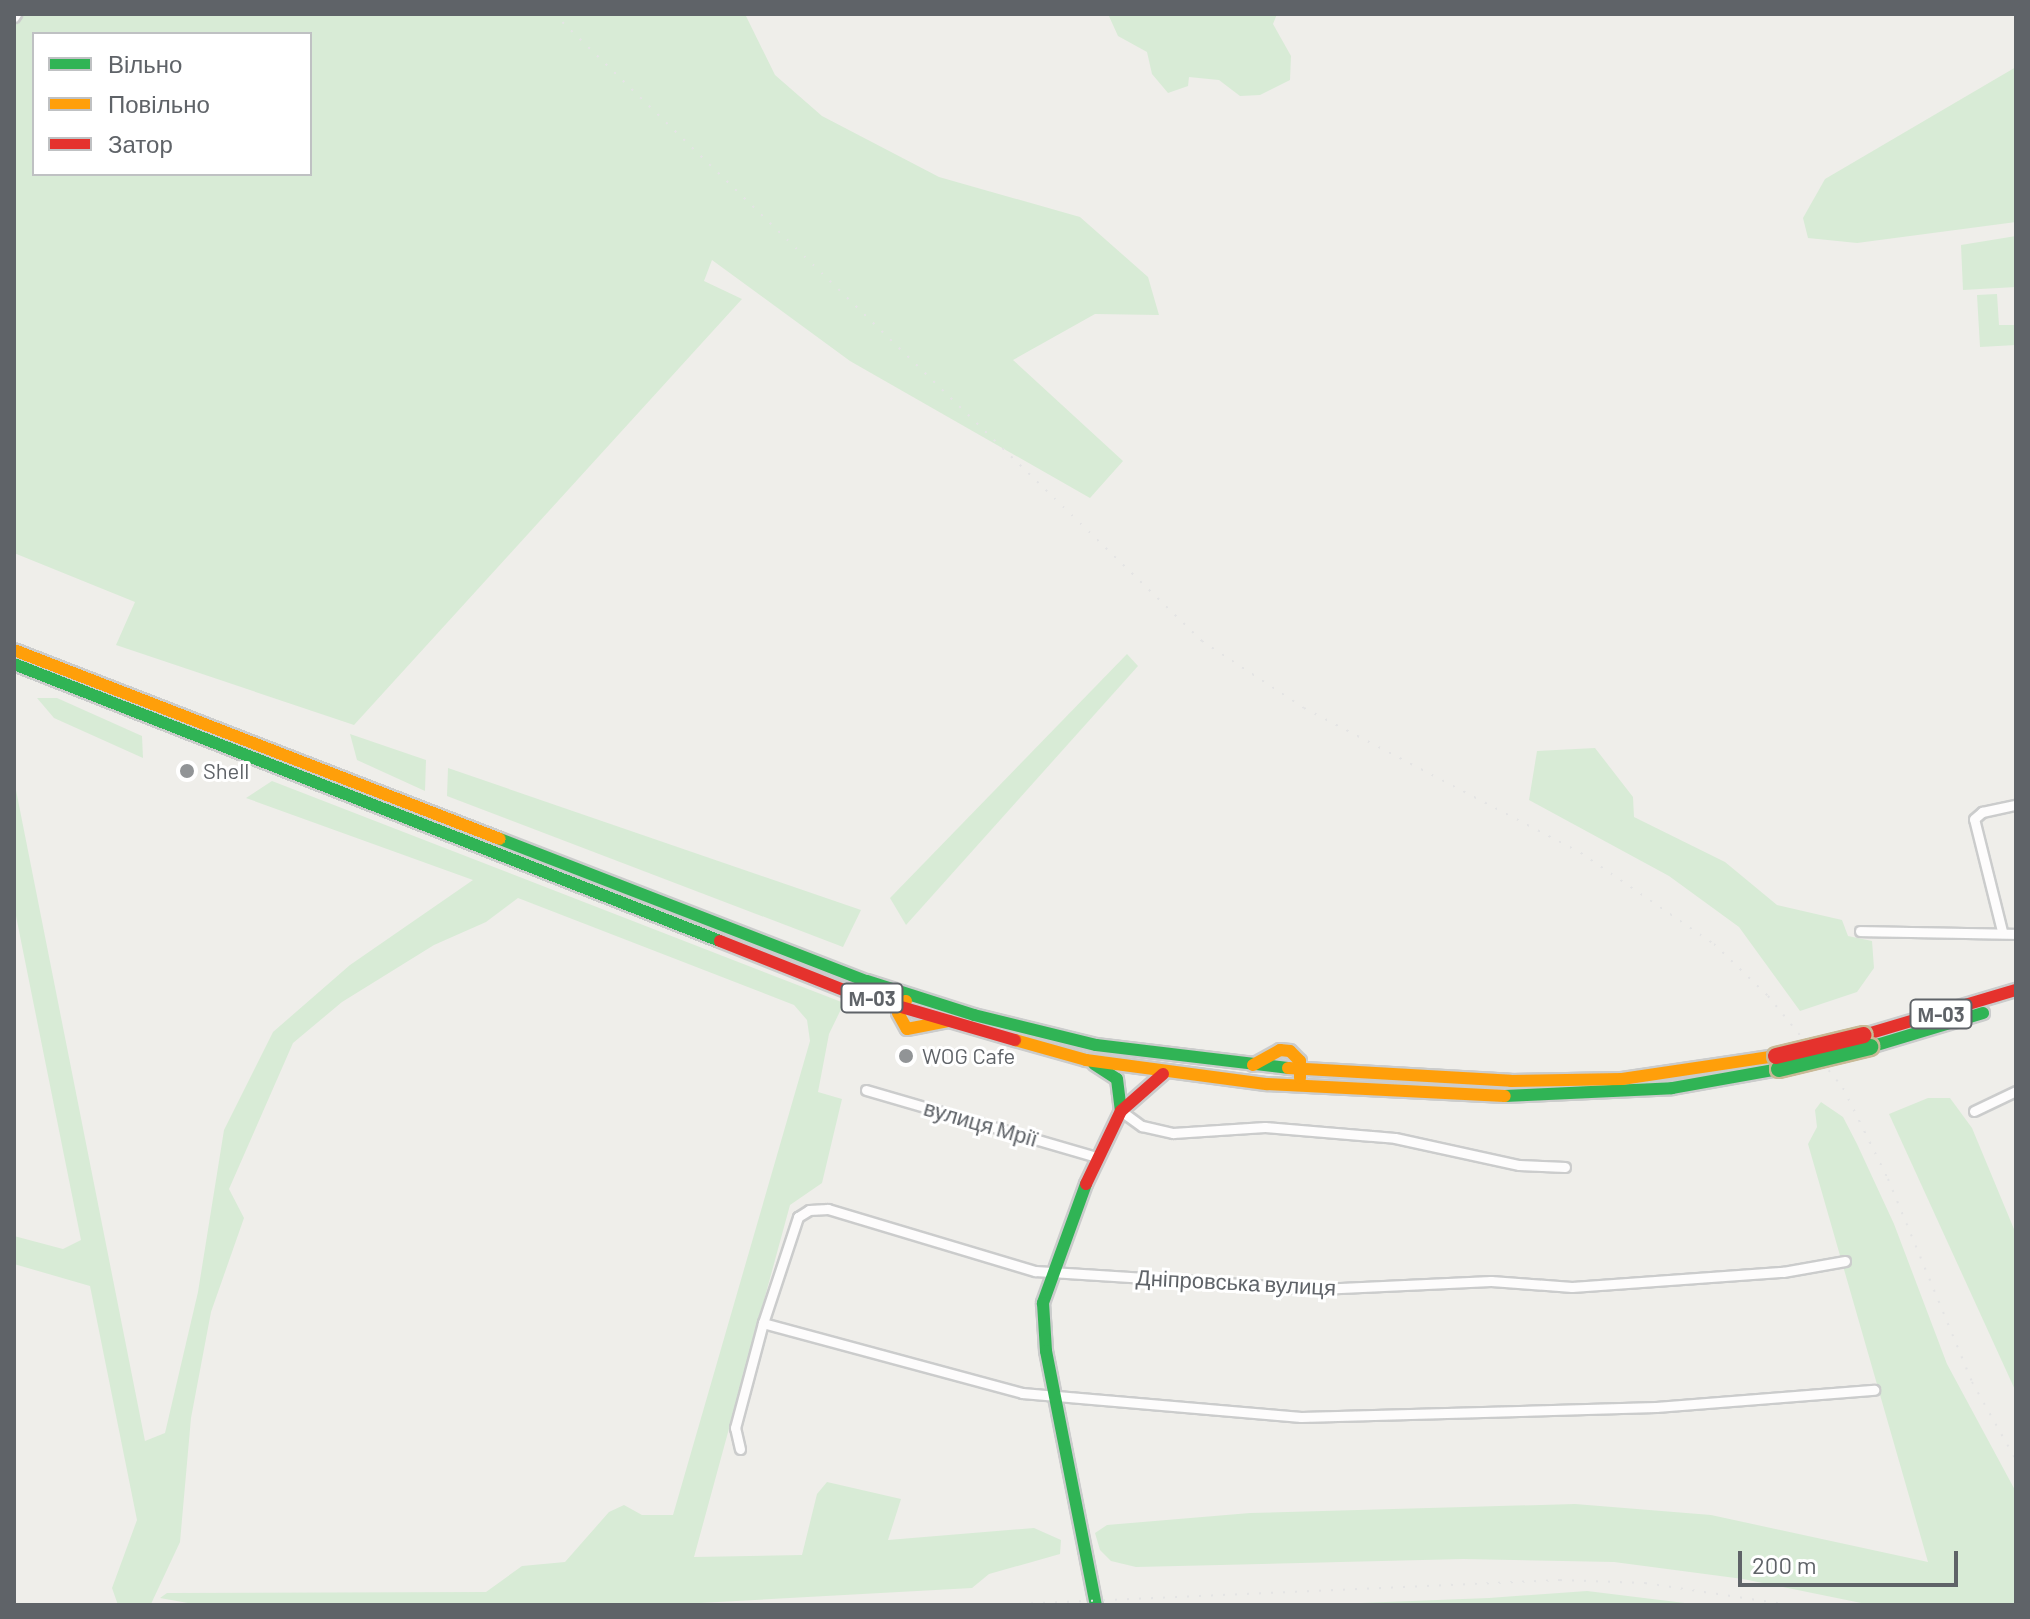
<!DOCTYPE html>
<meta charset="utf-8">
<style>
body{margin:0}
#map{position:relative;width:2030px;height:1619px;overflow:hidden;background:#efeeea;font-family:Barlow,sans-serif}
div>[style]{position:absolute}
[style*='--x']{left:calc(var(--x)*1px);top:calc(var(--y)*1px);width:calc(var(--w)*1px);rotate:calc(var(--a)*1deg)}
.green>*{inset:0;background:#d8ebd6}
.roads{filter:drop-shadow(2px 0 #cbcccc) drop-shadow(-2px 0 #cbcccc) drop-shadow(0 2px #cbcccc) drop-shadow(0 -2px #cbcccc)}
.street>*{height:9px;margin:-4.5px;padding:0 4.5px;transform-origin:4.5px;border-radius:4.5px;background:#fdfcfc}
.fast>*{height:12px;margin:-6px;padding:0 6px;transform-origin:6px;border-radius:6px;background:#30b455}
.slow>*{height:12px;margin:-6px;padding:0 6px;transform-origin:6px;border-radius:6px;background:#ff9f0a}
.jam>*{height:12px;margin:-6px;padding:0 6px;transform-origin:6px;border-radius:6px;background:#e5322d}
.rail>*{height:2px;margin-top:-1px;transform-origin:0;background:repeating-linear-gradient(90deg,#e4e4e4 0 2px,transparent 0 12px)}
.bridges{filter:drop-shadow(2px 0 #c8b996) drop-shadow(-2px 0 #c8b996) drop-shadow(0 2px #c8b996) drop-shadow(0 -2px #c8b996)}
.fast-bridge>*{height:16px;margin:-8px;padding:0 8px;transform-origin:8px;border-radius:8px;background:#30b455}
.jam-bridge>*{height:16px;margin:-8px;padding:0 8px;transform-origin:8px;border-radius:8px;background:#e5322d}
.dots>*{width:22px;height:22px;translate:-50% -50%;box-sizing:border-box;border:4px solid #fff;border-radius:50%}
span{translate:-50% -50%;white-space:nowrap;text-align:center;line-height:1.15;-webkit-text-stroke:6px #fff;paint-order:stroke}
.shield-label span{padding:2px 6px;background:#fff;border:2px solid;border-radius:6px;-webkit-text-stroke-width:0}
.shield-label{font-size:20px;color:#5f6368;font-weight:700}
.poi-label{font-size:22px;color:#5f6368}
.left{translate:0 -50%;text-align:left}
.street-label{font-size:22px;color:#5f6368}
.frame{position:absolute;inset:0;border:16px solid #5f6368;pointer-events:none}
.legend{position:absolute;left:32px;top:32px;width:280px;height:144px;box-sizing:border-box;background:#fff;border:2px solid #bfc1c3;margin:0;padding:10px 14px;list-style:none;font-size:24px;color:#5f6368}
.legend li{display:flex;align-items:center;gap:16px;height:40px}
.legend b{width:40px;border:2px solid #bfc1c3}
.scale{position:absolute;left:1738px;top:1551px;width:220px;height:36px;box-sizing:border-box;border:4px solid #5f6368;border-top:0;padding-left:10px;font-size:24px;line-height:28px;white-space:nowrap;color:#5f6368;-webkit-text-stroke:6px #fff;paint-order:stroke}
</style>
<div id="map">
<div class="green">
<i style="clip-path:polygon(evenodd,745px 14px,775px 75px,822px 116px,939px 177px,1080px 217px,1148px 277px,1159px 315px,1095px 314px,1013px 360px,1123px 461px,1090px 498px,850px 361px,712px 260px,704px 281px,742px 299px,354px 725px,116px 645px,135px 602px,14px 553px,14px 14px,745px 14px,34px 34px,310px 34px,310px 174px,34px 174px,34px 34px)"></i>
<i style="clip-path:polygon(1108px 14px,1277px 14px,1273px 24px,1291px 56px,1290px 80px,1260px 95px,1240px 96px,1219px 80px,1189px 77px,1188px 86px,1168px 93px,1152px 74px,1147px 52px,1118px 36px)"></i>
<i style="clip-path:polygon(2016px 67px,2016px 222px,1857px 243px,1808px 238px,1803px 218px,1825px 179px)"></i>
<i style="clip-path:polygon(2016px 236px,2016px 287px,1963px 290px,1961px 245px)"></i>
<i style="clip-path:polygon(1997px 294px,1999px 325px,2016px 325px,2016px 345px,1980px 347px,1977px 295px)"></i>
<i style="clip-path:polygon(1127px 654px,1138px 666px,906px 925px,890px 898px)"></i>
<i style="clip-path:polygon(37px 698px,57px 698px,142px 736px,143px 758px,54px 718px)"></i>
<i style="clip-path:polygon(350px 734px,426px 760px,425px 791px,357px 760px)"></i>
<i style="clip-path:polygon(1595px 748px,1633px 797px,1634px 817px,1725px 862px,1777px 905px,1842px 920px,1848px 936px,1872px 941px,1874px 968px,1857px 992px,1800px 1011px,1739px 927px,1669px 876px,1529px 800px,1537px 751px)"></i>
<i style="clip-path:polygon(448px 768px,861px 910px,843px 947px,447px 796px)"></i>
<i style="clip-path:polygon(14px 780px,145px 1441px,165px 1433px,198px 1292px,224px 1130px,273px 1032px,350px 965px,473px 880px,246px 798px,272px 781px,844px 1003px,829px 1034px,818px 1092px,842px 1099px,822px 1183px,790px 1205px,694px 1557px,802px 1555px,817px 1494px,827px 1482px,901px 1499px,888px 1540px,1034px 1528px,1061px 1540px,1060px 1554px,989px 1574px,972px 1588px,664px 1605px,199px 1605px,160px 1598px,167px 1593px,486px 1592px,522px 1566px,565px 1562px,609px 1512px,624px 1505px,642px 1515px,673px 1515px,810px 1041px,807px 1020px,794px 1005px,518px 898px,486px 922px,434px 945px,342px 1002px,293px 1043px,229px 1189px,244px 1218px,211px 1312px,191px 1418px,180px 1542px,151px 1604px,118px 1605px,112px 1588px,137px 1520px,90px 1286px,14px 1264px,14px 1236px,63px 1249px,81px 1240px,14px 906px)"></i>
<i style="clip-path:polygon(1928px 1098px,1950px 1098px,1972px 1128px,2016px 1234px,2016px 1392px,1889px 1114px)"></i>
<i style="clip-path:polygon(1821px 1102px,1843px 1117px,1857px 1144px,1894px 1224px,1947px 1364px,2016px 1492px,2016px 1605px,1871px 1605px,1743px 1579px,1614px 1562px,1463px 1559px,1136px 1567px,1111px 1561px,1100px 1550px,1095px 1533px,1107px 1525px,1250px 1513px,1575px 1504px,1711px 1515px,1928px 1562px,1808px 1144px,1817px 1127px,1815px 1110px)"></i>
<i style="clip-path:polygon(1587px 1591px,1701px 1605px,1309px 1605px,1489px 1598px)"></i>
</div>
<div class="roads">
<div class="street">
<i style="--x:14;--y:17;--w:4;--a:-56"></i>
<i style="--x:1860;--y:931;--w:156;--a:1.1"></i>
<i style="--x:2002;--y:931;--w:115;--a:-104"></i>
<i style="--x:1974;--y:819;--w:11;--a:-41"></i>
<i style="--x:1982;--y:812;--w:35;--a:-12"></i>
<i style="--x:866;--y:1090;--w:240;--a:16.2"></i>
<i style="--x:1121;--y:1111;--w:26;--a:36"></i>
<i style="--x:1142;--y:1126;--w:32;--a:13"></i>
<i style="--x:1173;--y:1133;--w:92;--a:-3.7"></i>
<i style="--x:1265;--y:1127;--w:130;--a:4.8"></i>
<i style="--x:1395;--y:1138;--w:127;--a:12.3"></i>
<i style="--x:1519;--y:1165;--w:46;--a:2.5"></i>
<i style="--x:1974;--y:1111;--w:47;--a:-25.5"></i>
<i style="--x:763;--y:1323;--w:112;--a:-71.7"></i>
<i style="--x:798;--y:1217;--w:13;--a:-32"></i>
<i style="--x:809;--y:1210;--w:19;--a:-3"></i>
<i style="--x:828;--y:1209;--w:216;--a:16.7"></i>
<i style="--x:1035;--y:1271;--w:285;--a:3.6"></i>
<i style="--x:1319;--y:1289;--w:172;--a:-2.7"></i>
<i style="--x:1491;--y:1281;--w:81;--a:4.2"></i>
<i style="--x:1572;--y:1287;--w:212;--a:-4.1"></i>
<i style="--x:1783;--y:1272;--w:63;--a:-10.1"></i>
<i style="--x:740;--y:1449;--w:22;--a:-103"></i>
<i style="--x:735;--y:1428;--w:109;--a:-75.1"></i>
<i style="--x:763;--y:1323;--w:268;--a:15.1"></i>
<i style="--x:1022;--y:1393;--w:280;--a:4.9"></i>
<i style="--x:1301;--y:1417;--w:355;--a:-1.6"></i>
<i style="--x:1656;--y:1407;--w:219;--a:-4.5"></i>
</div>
<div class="fast">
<i style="--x:14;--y:664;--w:758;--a:21.42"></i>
<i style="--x:500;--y:839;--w:394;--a:21.2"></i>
<i style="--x:867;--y:981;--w:112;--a:17.6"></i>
<i style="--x:974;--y:1015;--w:126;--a:13.8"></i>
<i style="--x:1096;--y:1045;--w:193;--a:6.8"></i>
<i style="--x:1870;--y:1047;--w:118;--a:-16.7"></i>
<i style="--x:1094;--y:1064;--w:27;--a:33"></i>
<i style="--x:1117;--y:1079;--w:32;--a:83"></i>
<i style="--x:1505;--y:1096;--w:167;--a:-2.7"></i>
<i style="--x:1672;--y:1088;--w:109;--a:-10.1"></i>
<i style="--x:1086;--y:1184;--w:127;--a:109.9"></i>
<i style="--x:1043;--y:1303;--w:48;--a:86.4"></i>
<i style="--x:1046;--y:1351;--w:259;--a:78.9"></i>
</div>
<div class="slow">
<i style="--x:14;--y:650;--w:521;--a:21.25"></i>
<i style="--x:906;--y:1001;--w:14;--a:124"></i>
<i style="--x:898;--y:1013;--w:18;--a:61"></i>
<i style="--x:907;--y:1029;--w:43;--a:-10.8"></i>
<i style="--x:1015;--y:1040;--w:74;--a:15.7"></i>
<i style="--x:1086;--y:1060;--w:183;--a:7.6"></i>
<i style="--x:1267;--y:1084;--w:238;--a:2.9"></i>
<i style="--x:1253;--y:1065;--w:31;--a:-29"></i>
<i style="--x:1280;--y:1050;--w:10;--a:6"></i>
<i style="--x:1290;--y:1051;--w:14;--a:45"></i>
<i style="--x:1300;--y:1061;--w:17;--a:90"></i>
<i style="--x:1288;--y:1068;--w:223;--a:3.3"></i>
<i style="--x:1511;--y:1081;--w:111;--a:-1"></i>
<i style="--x:1622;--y:1079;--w:156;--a:-8.5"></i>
</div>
<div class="jam">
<i style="--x:720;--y:941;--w:136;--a:21.6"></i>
<i style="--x:846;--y:991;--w:176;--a:16.2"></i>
<i style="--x:1864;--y:1035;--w:159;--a:-16.5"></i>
<i style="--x:1086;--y:1184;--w:81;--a:-64.4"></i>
<i style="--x:1121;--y:1111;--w:56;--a:-41.4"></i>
</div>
</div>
<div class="rail">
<i style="--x:554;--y:14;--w:902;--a:44.06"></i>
<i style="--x:1202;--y:641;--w:122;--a:33.3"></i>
<i style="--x:1304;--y:708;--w:313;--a:27.6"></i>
<i style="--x:1581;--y:853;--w:161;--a:34.4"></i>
<i style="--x:1714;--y:944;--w:75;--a:43.9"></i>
<i style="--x:1768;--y:996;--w:119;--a:50.8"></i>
<i style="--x:1843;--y:1088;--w:102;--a:63.7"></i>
<i style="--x:1888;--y:1179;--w:220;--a:67.5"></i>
<i style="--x:1972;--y:1382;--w:90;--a:60.6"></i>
<i style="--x:995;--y:1605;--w:566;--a:-2.53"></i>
<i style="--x:1560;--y:1580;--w:85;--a:2"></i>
<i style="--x:1645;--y:1583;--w:147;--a:8.6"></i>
</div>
<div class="bridges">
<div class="fast-bridge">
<i style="--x:1779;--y:1069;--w:94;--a:-13.6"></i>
</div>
<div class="jam-bridge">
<i style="--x:1776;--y:1056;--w:90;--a:-13.4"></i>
</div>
</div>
<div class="dots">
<i style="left:187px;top:771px;background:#919496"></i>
<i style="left:906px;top:1056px;background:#919496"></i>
</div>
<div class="shield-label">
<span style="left:872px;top:998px">М-03</span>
<span style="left:1941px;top:1014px">М-03</span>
</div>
<div class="poi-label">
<span class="left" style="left:203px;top:771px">Shell</span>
<span class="left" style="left:922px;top:1056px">WOG Cafe</span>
</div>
<div class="street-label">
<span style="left:981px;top:1123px;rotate:16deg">вулиця Мрії</span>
<span style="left:1236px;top:1282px;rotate:3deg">Дніпровська вулиця</span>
</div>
<div class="frame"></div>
<ul class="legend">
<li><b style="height:10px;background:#30b455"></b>Вільно</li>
<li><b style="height:10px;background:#ff9f0a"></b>Повільно</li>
<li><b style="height:10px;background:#e5322d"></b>Затор</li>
</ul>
<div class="scale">200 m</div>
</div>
